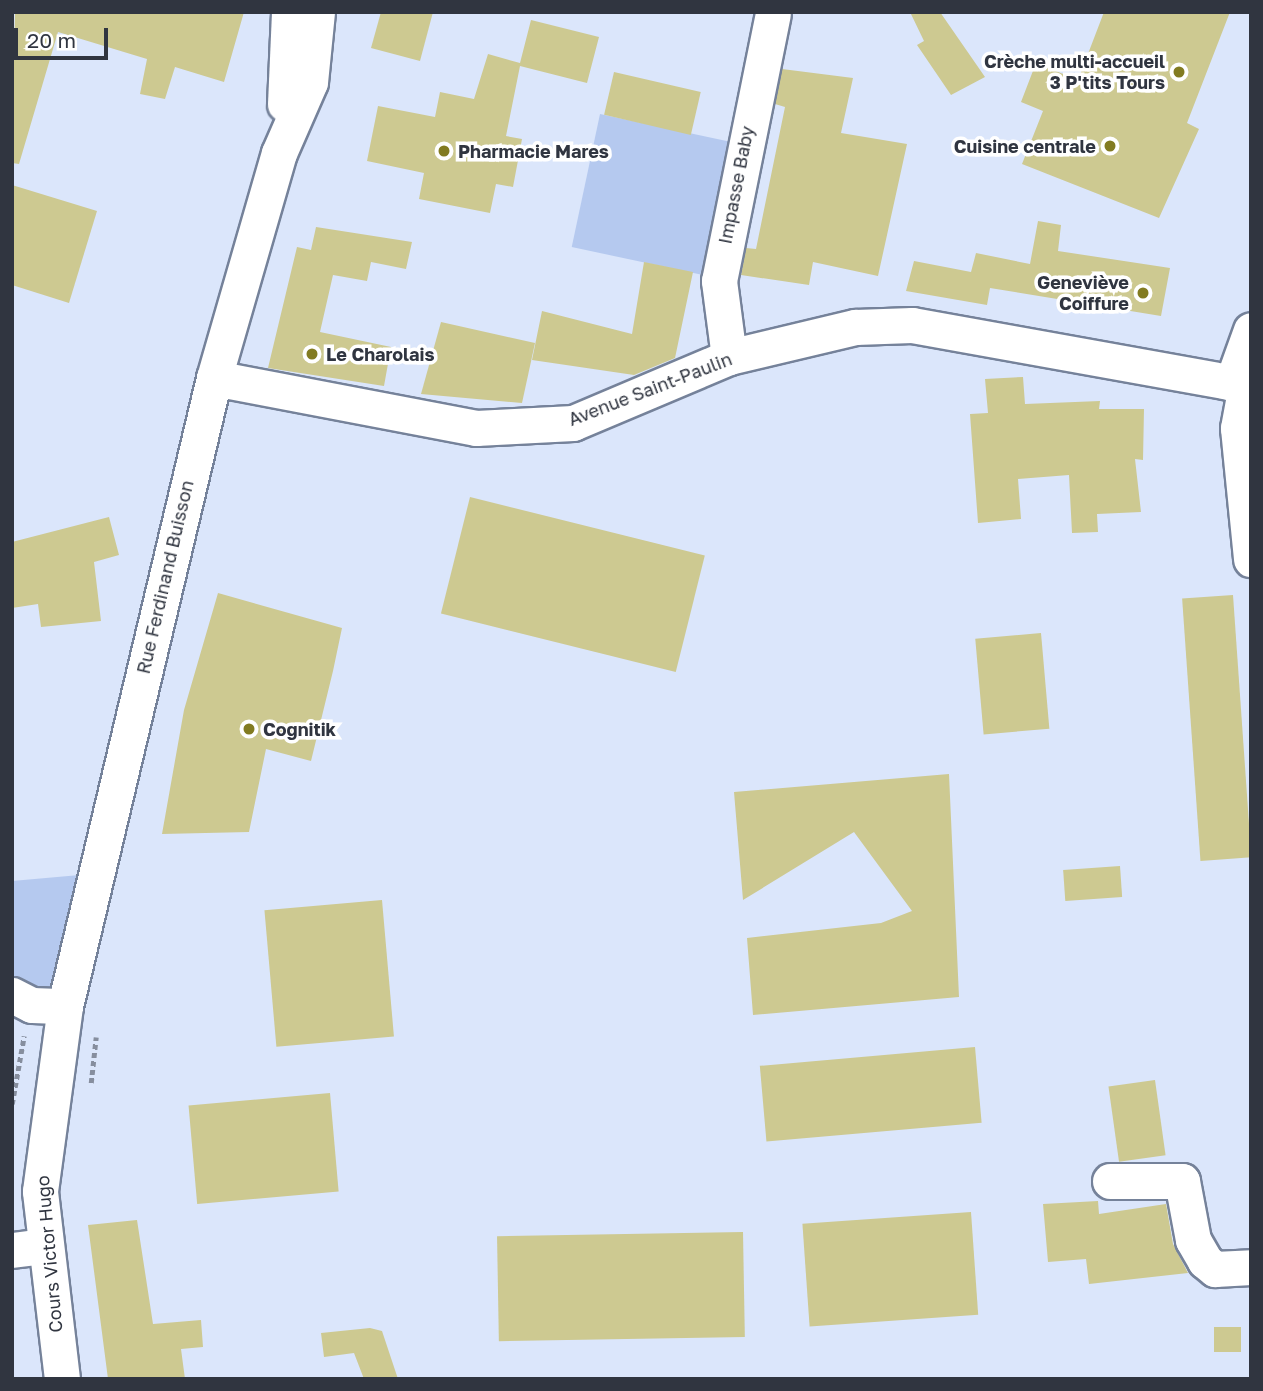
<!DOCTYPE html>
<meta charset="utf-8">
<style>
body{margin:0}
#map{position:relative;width:1263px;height:1391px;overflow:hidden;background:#dbe6fb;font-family:"Golos Text",sans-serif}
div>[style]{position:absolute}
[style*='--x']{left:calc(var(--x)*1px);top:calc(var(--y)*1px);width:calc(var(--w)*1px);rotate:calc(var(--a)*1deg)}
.green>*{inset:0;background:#b5c9ef;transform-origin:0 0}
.building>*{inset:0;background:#cdc991;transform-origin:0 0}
.path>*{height:4.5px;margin-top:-2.25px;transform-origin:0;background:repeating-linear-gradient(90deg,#868e9e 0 5px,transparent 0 8.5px)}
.roads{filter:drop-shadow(2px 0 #75829a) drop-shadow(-2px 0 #75829a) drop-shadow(0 2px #75829a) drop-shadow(0 -2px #75829a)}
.minor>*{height:35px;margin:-17.5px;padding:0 17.5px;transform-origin:17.5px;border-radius:17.5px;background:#fff}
.dots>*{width:19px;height:19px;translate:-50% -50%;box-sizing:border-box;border:4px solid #fff;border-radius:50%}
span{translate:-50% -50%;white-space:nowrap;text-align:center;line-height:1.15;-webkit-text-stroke:7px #fff;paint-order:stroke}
.poi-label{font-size:18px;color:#303540;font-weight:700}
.right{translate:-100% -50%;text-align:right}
.left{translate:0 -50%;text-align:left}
.street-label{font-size:18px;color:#303540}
.frame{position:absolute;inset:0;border:14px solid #303540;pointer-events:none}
.scale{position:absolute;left:14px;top:28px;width:94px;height:32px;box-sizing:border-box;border:4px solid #303540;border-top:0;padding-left:9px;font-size:21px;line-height:24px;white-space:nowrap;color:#303540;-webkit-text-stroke:5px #fff;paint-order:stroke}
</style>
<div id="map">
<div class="green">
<i style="left:600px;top:114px;width:139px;height:136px;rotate:12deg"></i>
<i style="clip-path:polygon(91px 874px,66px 986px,40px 993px,12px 978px,12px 881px)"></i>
</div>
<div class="building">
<i style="clip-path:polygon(15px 12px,244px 12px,224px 82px,175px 67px,165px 99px,140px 94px,147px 59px,58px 32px,19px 164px,12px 163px)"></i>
<i style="clip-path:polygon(381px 12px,433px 12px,420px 61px,371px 48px)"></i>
<i style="clip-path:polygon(910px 12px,940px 12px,985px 77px,951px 95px,917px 45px,924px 41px)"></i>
<i style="clip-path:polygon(1104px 12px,1230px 12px,1187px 123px,1199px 129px,1159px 218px,1022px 164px,1043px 111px,1021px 102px,1036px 63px,1078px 80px)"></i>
<i style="clip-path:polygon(531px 20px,599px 37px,587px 83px,520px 66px,506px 136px,522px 139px,513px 187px,496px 184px,490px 213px,419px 199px,424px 173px,367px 161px,378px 106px,435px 117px,440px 92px,474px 99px,488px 54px,520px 63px)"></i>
<i style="clip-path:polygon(782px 69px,853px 78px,841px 133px,907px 144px,878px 276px,813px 262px,809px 285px,741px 275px,746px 248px,756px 249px,785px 107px,775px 104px)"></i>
<i style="left:614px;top:72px;width:89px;height:44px;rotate:13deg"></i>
<i style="clip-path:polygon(12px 185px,97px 211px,69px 303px,12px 285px)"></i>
<i style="clip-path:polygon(1038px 221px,1061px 225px,1058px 251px,1170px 268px,1161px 316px,990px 288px,987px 305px,906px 291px,914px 261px,971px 272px,976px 253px,1030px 264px)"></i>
<i style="clip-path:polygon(316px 227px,412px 242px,406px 269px,371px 262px,367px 281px,333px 275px,320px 332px,391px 347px,384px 386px,268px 368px,297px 247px,311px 250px)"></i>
<i style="clip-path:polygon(644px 262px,693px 272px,675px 358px,634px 375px,532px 360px,542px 311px,632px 334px)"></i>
<i style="clip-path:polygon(441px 322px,535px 343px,522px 403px,421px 394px)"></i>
<i style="clip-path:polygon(1023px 377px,1025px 404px,1100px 401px,1099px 409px,1144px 409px,1143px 460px,1135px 459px,1141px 512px,1097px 514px,1098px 532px,1072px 533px,1069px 475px,1018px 479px,1021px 519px,978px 523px,970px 414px,988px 413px,985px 379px)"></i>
<i style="left:470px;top:497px;width:242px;height:120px;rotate:14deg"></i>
<i style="clip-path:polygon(109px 517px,119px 555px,94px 562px,101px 621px,41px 627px,38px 604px,12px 608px,12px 542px)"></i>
<i style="clip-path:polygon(218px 593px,342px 628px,333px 671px,311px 761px,266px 749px,249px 832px,162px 834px,184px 710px)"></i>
<i style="left:1233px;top:595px;width:263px;height:51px;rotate:86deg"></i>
<i style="left:1041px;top:633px;width:96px;height:66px;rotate:85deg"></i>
<i style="clip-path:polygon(949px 774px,959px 997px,753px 1015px,747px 938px,881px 923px,912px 911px,854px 832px,743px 900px,734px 792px)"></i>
<i style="left:1120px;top:866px;width:31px;height:57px;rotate:86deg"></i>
<i style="left:382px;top:900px;width:137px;height:118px;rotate:85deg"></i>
<i style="left:975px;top:1047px;width:76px;height:216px;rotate:85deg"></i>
<i style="left:1155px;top:1080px;width:76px;height:47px;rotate:82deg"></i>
<i style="left:330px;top:1093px;width:99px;height:142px;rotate:85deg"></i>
<i style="clip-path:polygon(1098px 1201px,1099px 1214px,1166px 1204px,1173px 1244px,1188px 1273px,1089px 1284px,1086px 1259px,1048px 1262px,1043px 1204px)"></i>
<i style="left:971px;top:1212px;width:103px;height:169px;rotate:86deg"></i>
<i style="clip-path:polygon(137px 1220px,153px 1324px,201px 1320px,203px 1347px,181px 1349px,185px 1379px,108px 1379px,88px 1225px)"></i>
<i style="left:743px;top:1232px;width:105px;height:246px;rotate:89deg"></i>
<i style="left:1241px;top:1327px;width:25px;height:27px;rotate:90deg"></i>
<i style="clip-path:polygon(370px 1328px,382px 1331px,398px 1379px,364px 1379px,354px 1353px,324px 1357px,321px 1333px)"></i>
</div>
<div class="path">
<i style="--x:91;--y:1083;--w:46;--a:-83.8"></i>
<i style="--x:12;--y:1104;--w:69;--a:-80"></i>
</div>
<div class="roads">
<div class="minor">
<i style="--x:285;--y:104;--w:92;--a:-87.5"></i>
<i style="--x:729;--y:357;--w:77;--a:-97.5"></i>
<i style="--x:719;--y:281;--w:272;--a:-78.6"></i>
<i style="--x:214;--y:378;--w:267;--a:10.8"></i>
<i style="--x:476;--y:428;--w:97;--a:-3"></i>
<i style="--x:573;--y:423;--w:169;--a:-22.9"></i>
<i style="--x:729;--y:357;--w:130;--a:-13.4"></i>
<i style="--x:855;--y:327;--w:57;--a:-2"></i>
<i style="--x:912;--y:325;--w:344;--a:10.2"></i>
<i style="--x:1232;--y:383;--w:56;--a:-70.3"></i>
<i style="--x:1246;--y:385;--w:44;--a:100.5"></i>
<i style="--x:1238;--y:428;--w:132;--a:84.3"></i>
<i style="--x:12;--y:995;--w:22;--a:27"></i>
<i style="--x:32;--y:1005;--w:33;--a:2"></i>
<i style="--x:1110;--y:1181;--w:72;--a:0"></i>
<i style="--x:1182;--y:1181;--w:60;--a:79.4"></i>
<i style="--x:1193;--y:1240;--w:24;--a:60"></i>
<i style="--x:1205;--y:1261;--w:13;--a:39"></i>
<i style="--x:1215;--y:1269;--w:36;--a:-3"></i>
<i style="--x:12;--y:1250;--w:33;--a:-7"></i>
<i style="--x:62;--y:1379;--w:189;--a:-96.7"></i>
<i style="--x:40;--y:1191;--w:187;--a:-82.3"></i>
<i style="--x:65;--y:1006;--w:645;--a:-76.65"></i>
<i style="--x:214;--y:378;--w:234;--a:-73.9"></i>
<i style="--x:279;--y:153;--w:77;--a:-66.4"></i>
<i style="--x:310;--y:82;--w:70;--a:-84.3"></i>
</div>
</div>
<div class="dots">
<i style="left:1179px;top:72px;background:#827b21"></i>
<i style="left:1110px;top:146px;background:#827b21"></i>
<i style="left:444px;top:151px;background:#827b21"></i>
<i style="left:1143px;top:293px;background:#827b21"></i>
<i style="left:312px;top:354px;background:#827b21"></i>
<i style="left:249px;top:729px;background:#827b21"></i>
</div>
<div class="poi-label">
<span class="right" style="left:1165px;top:72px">Crèche multi-accueil<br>3 P'tits Tours</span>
<span class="right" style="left:1096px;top:146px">Cuisine centrale</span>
<span class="left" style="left:458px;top:151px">Pharmacie Mares</span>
<span class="right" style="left:1129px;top:293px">Geneviève<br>Coiffure</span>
<span class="left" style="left:326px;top:354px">Le Charolais</span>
<span class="left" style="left:263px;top:729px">Cognitik</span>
</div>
<div class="street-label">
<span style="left:736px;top:185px;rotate:-79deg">Impasse Baby</span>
<span style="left:650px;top:389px;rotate:-21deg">Avenue Saint-Paulin</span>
<span style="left:165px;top:577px;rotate:-77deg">Rue Ferdinand Buisson</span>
<span style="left:49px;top:1254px;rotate:-95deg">Cours Victor Hugo</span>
</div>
<div class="frame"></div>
<div class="scale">20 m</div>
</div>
